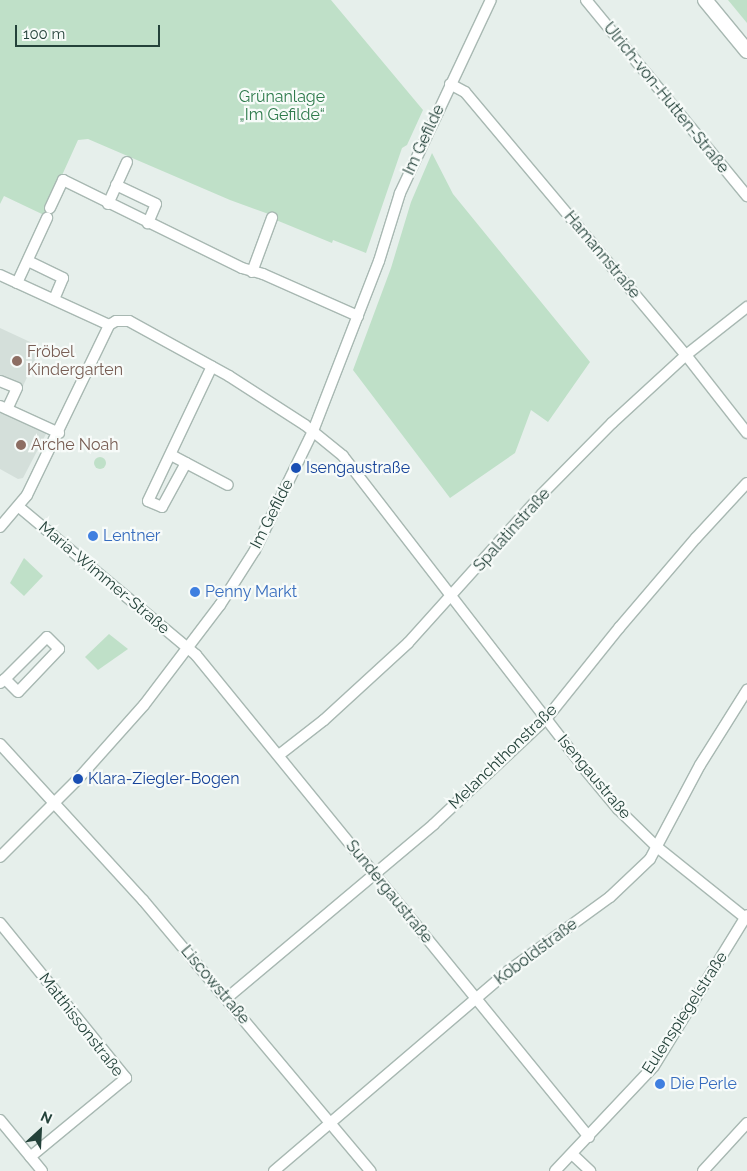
<!DOCTYPE html>
<meta charset="utf-8">
<style>
body{margin:0}
#map{position:relative;width:747px;height:1171px;overflow:hidden;background:#e6efeb;font-family:Raleway,sans-serif}
div>[style]{position:absolute}
[style*='--x']{left:calc(var(--x)*1px);top:calc(var(--y)*1px);width:calc(var(--w)*1px);rotate:calc(var(--a)*1deg)}
.built>*{inset:0;background:#d4dfda}
.green>*{inset:0;background:#bfe0c8}
.round{border-radius:50%}
.roads{filter:drop-shadow(1px 0 #a8b8b2) drop-shadow(-1px 0 #a8b8b2) drop-shadow(0 1px #a8b8b2) drop-shadow(0 -1px #a8b8b2)}
.street>*{height:10px;margin:-5px;padding:0 5px;transform-origin:5px;border-radius:5px;background:#fff}
.secondary>*{height:14px;margin:-7px;padding:0 7px;transform-origin:7px;border-radius:7px;background:#fff}
.dots>*{width:14px;height:14px;translate:-50% -50%;box-sizing:border-box;border:2px solid #f7fbf9;border-radius:50%}
span{translate:-50% -50%;white-space:nowrap;text-align:center;line-height:1.15;-webkit-text-stroke:4.5px #f7fbf9;paint-order:stroke}
.park-label{font-size:16px;color:#2d7a4b}
.street-label{font-size:16px;color:#24423a}
.education-label{font-size:16px;color:#785e54}
.left{translate:0 -50%;text-align:left}
.transit-label{font-size:16px;color:#164399}
.shop-label{font-size:16px;color:#366cbe}
.north{position:absolute;left:15px;top:1106px;width:50px;height:50px;-webkit-text-stroke:4px #f7fbf9;paint-order:stroke;rotate:25deg;font-size:14px;font-weight:700;line-height:20px;text-align:center;color:#24423a}
.north::after{content:'';display:block;margin:auto;width:18px;height:22px;background:#24423a;clip-path:polygon(50% 0,100% 100%,50% 72%,0 100%)}
.scale{position:absolute;left:15px;top:25px;width:145px;height:22px;box-sizing:border-box;border:2px solid #24423a;border-top:0;padding-left:6px;font-size:15px;line-height:18px;white-space:nowrap;color:#24423a;-webkit-text-stroke:4px #f7fbf9;paint-order:stroke}
</style>
<div id="map">
<div class="built">
<i style="clip-path:polygon(0 328px,41px 347px,23px 386px,0 375px)"></i>
<i style="clip-path:polygon(0 411px,47px 432px,23px 478px,18px 479px,0 469px)"></i>
</div>
<div class="green">
<i style="clip-path:polygon(0 0,331px 0,423px 110px,407px 145px,402px 148px,366px 253px,333px 240px,332px 243px,276px 220px,277px 217px,230px 200px,88px 139px,78px 140px,44px 215px,4px 196px,0 204px)"></i>
<i style="clip-path:polygon(728px 0,747px 0,747px 23px)"></i>
<i style="clip-path:polygon(432px 153px,453px 194px,590px 362px,548px 422px,531px 410px,515px 453px,450px 498px,353px 370px,391px 268px,411px 202px)"></i>
<i class="round" style="left:94px;top:457px;width:12px;height:12px"></i>
<i style="clip-path:polygon(24px 558px,43px 576px,24px 596px,10px 583px)"></i>
<i style="clip-path:polygon(109px 634px,128px 649px,98px 670px,85px 657px)"></i>
</div>
<div class="roads">
<div class="street">
<i style="--x:586;--y:0;--w:254;--a:50.6"></i>
<i style="--x:450;--y:84;--w:17;--a:28"></i>
<i style="--x:465;--y:92;--w:344;--a:50"></i>
<i style="--x:686;--y:355;--w:99;--a:52"></i>
<i style="--x:116;--y:185;--w:44;--a:25.4"></i>
<i style="--x:156;--y:204;--w:21;--a:113"></i>
<i style="--x:108;--y:204;--w:46;--a:-65.7"></i>
<i style="--x:50;--y:208;--w:31;--a:-65"></i>
<i style="--x:63;--y:180;--w:199;--a:26.2"></i>
<i style="--x:242;--y:268;--w:22;--a:16"></i>
<i style="--x:263;--y:274;--w:104;--a:23.9"></i>
<i style="--x:28;--y:261;--w:39;--a:26"></i>
<i style="--x:63;--y:278;--w:23;--a:113"></i>
<i style="--x:252;--y:272;--w:58;--a:-69.7"></i>
<i style="--x:0;--y:275;--w:120;--a:24.6"></i>
<i style="--x:17;--y:283;--w:72;--a:-65.2"></i>
<i style="--x:0;--y:381;--w:18;--a:22"></i>
<i style="--x:17;--y:388;--w:23;--a:115"></i>
<i style="--x:0;--y:406;--w:65;--a:24.6"></i>
<i style="--x:171;--y:455;--w:64;--a:27.8"></i>
<i style="--x:186;--y:463;--w:50;--a:118.6"></i>
<i style="--x:162;--y:507;--w:15;--a:-157"></i>
<i style="--x:148;--y:501;--w:149;--a:-64.6"></i>
<i style="--x:19;--y:507;--w:231;--a:39.9"></i>
<i style="--x:196;--y:655;--w:622;--a:50.81"></i>
<i style="--x:0;--y:527;--w:42;--a:-49.8"></i>
<i style="--x:27;--y:495;--w:189;--a:-64.2"></i>
<i style="--x:109;--y:325;--w:8;--a:-30"></i>
<i style="--x:116;--y:321;--w:13;--a:0"></i>
<i style="--x:129;--y:321;--w:114;--a:28.8"></i>
<i style="--x:229;--y:376;--w:90;--a:32.8"></i>
<i style="--x:305;--y:425;--w:49;--a:39.2"></i>
<i style="--x:343;--y:456;--w:393;--a:52.3"></i>
<i style="--x:583;--y:767;--w:55;--a:50.2"></i>
<i style="--x:618;--y:809;--w:54;--a:44.3"></i>
<i style="--x:657;--y:847;--w:115;--a:38.7"></i>
<i style="--x:0;--y:683;--w:6;--a:-39"></i>
<i style="--x:5;--y:679;--w:59;--a:-45"></i>
<i style="--x:47;--y:637;--w:17;--a:45"></i>
<i style="--x:59;--y:649;--w:59;--a:133.6"></i>
<i style="--x:18;--y:692;--w:18;--a:-135"></i>
<i style="--x:0;--y:744;--w:212;--a:47.5"></i>
<i style="--x:143;--y:900;--w:354;--a:50"></i>
<i style="--x:279;--y:755;--w:57;--a:-37.9"></i>
<i style="--x:324;--y:720;--w:114;--a:-42.5"></i>
<i style="--x:408;--y:643;--w:200;--a:-48"></i>
<i style="--x:542;--y:494;--w:100;--a:-45.4"></i>
<i style="--x:612;--y:423;--w:100;--a:-42.6"></i>
<i style="--x:686;--y:355;--w:78;--a:-38.2"></i>
<i style="--x:0;--y:857;--w:110;--a:-45"></i>
<i style="--x:78;--y:779;--w:99;--a:-48.3"></i>
<i style="--x:144;--y:705;--w:126;--a:-52.8"></i>
<i style="--x:220;--y:605;--w:65;--a:-57.5"></i>
<i style="--x:255;--y:550;--w:132;--a:-64"></i>
<i style="--x:313;--y:431;--w:182;--a:-68.8"></i>
<i style="--x:379;--y:261;--w:71;--a:-72.8"></i>
<i style="--x:400;--y:193;--w:213;--a:-64.8"></i>
<i style="--x:0;--y:923;--w:200;--a:50.9"></i>
<i style="--x:126;--y:1078;--w:124;--a:140.5"></i>
<i style="--x:227;--y:998;--w:270;--a:-40"></i>
<i style="--x:434;--y:824;--w:154;--a:-43.2"></i>
<i style="--x:546;--y:719;--w:117;--a:-51.3"></i>
<i style="--x:619;--y:628;--w:118;--a:-49.5"></i>
<i style="--x:696;--y:538;--w:75;--a:-47.2"></i>
<i style="--x:0;--y:1120;--w:66;--a:50.5"></i>
<i style="--x:572;--y:1154;--w:25;--a:43"></i>
<i style="--x:274;--y:1171;--w:308;--a:-40.5"></i>
<i style="--x:508;--y:971;--w:126;--a:-36"></i>
<i style="--x:610;--y:897;--w:55;--a:-43.5"></i>
<i style="--x:650;--y:859;--w:106;--a:-62"></i>
<i style="--x:700;--y:765;--w:89;--a:-57.9"></i>
<i style="--x:555;--y:1171;--w:144;--a:-46.7"></i>
<i style="--x:654;--y:1066;--w:177;--a:-58.4"></i>
<i style="--x:703;--y:1171;--w:65;--a:-47.5"></i>
</div>
<div class="secondary">
<i style="--x:705;--y:0;--w:66;--a:50.5"></i>
</div>
</div>
<div class="dots">
<i style="left:17px;top:361px;background:#8d6e63"></i>
<i style="left:21px;top:445px;background:#8d6e63"></i>
<i style="left:296px;top:468px;background:#1a4fb4"></i>
<i style="left:93px;top:536px;background:#3f7fe0"></i>
<i style="left:195px;top:592px;background:#3f7fe0"></i>
<i style="left:78px;top:779px;background:#1a4fb4"></i>
<i style="left:660px;top:1084px;background:#3f7fe0"></i>
</div>
<div class="park-label">
<span style="left:282px;top:106px">Grünanlage<br>„Im Gefilde“</span>
</div>
<div class="street-label">
<span style="left:666px;top:98px;rotate:51deg">Ulrich-von-Hutten-Straße</span>
<span style="left:424px;top:140px;rotate:-65deg">Im Gefilde</span>
<span style="left:602px;top:255px;rotate:50deg">Hamannstraße</span>
<span style="left:272px;top:514px;rotate:-63deg">Im Gefilde</span>
<span style="left:512px;top:530px;rotate:-48deg">Spalatinstraße</span>
<span style="left:104px;top:578px;rotate:40deg">Maria-Wimmer-Straße</span>
<span style="left:503px;top:757px;rotate:-44deg">Melanchthonstraße</span>
<span style="left:594px;top:777px;rotate:50deg">Isengaustraße</span>
<span style="left:389px;top:892px;rotate:51deg">Sundergaustraße</span>
<span style="left:536px;top:952px;rotate:-37deg">Koboldstraße</span>
<span style="left:215px;top:985px;rotate:50deg">Liscowstraße</span>
<span style="left:685px;top:1013px;rotate:-57deg">Eulenspiegelstraße</span>
<span style="left:81px;top:1025px;rotate:52deg">Matthissonstraße</span>
</div>
<div class="education-label">
<span class="left" style="left:27px;top:361px">Fröbel<br>Kindergarten</span>
<span class="left" style="left:31px;top:445px">Arche Noah</span>
</div>
<div class="transit-label">
<span class="left" style="left:306px;top:468px">Isengaustraße</span>
<span class="left" style="left:88px;top:779px">Klara-Ziegler-Bogen</span>
</div>
<div class="shop-label">
<span class="left" style="left:103px;top:536px">Lentner</span>
<span class="left" style="left:205px;top:592px">Penny Markt</span>
<span class="left" style="left:670px;top:1084px">Die Perle</span>
</div>
<div class="north">N</div>
<div class="scale">100 m</div>
</div>
